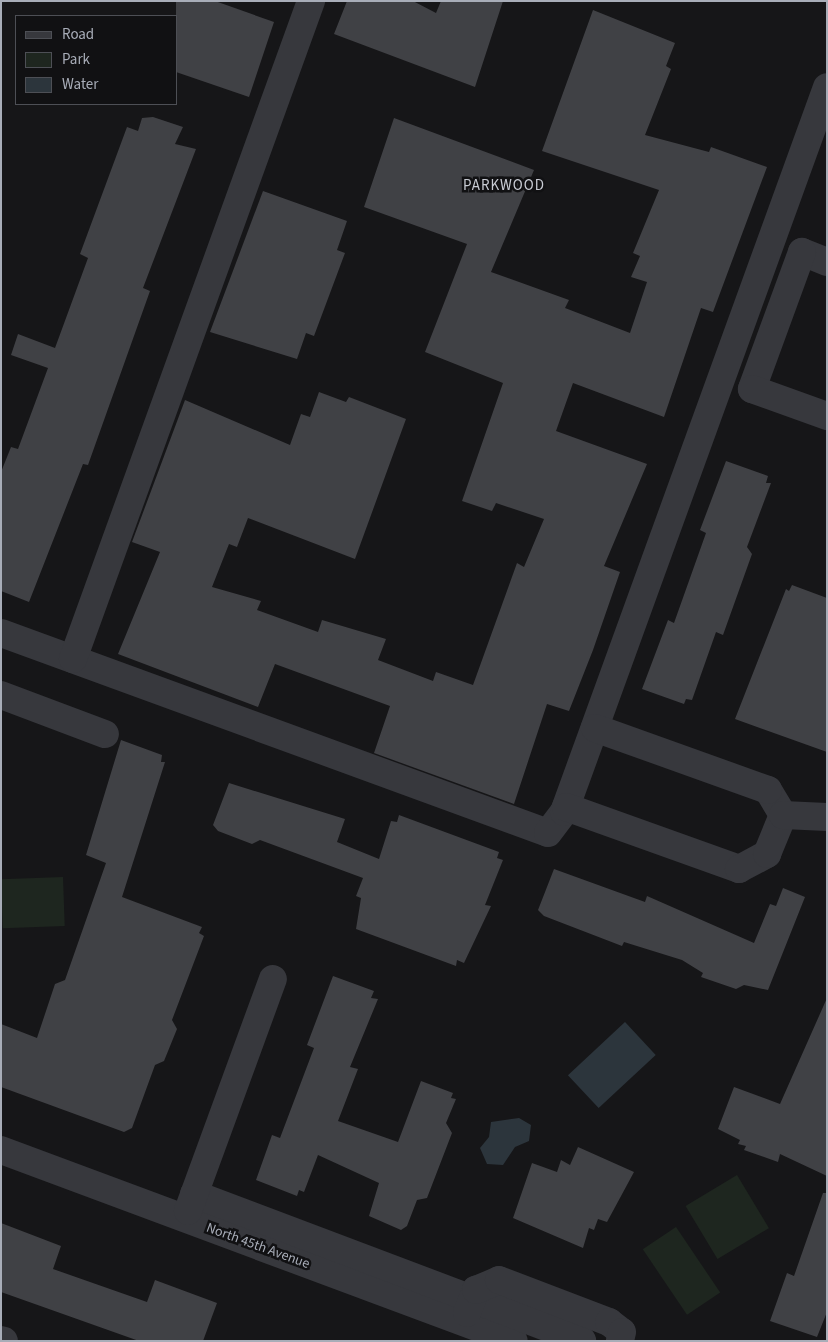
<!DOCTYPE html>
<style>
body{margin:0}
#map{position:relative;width:828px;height:1342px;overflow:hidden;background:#161618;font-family:"Source Sans 3",sans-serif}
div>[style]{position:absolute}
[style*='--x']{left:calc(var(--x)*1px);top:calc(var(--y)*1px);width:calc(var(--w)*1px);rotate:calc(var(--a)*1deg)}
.green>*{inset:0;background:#1e261f;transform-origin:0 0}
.water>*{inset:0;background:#2c353c;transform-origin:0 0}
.building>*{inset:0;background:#404145}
.minor>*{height:28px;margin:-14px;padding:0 14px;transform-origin:14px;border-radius:14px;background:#37383d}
span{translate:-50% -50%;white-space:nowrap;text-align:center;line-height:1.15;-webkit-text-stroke:5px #111113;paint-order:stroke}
.street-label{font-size:14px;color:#a8adb8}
.neighbourhood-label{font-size:15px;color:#c9ccd4;letter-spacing:1px}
.frame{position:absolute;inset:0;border:2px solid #a8adb8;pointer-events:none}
.legend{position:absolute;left:15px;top:15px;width:162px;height:90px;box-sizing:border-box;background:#111113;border:1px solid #4d4f55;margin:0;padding:6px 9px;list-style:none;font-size:15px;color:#a8adb8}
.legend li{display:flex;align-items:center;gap:10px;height:25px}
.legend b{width:25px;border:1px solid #4d4f55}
</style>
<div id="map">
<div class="green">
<i style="left:63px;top:877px;width:49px;height:62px;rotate:88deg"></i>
<i style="left:737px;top:1175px;width:62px;height:60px;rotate:59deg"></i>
<i style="left:676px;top:1227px;width:79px;height:40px;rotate:56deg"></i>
</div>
<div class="water">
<i style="left:625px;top:1022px;width:45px;height:78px;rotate:47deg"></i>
<i style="clip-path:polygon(519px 1118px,531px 1125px,529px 1141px,515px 1147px,503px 1165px,487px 1164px,480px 1148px,489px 1137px,491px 1122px)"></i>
</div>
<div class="building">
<i style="clip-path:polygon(176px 1px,215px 1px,274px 22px,249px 97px,176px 72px)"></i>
<i style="clip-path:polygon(347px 1px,413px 1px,436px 13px,441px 1px,503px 1px,475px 87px,334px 34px)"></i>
<i style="clip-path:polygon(593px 10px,675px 43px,666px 66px,671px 69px,645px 135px,709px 152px,711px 147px,767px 167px,713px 312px,701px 308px,664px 417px,573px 383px,556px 431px,647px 464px,604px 566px,620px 572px,593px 650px,569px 711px,547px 704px,514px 804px,374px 753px,390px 706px,275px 664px,258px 707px,118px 654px,160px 552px,132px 542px,185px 400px,290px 445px,301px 414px,310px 417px,319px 392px,346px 402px,349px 397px,406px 419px,355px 559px,248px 518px,237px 547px,229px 544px,212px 587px,261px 601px,257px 610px,318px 632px,322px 620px,386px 639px,378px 660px,433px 681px,436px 672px,473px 685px,517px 563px,524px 567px,544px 519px,496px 503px,492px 511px,462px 501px,503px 383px,425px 352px,467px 244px,364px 207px,394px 118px,534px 170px,491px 272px,569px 300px,565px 308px,630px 333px,647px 282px,631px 277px,640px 256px,633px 253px,659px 190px,542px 151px)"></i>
<i style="clip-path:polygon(153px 117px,183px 127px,175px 144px,196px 149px,143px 288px,150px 291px,88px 465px,83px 464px,29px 602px,1px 591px,1px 472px,11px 447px,18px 449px,48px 368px,11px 355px,18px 334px,55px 348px,88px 258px,80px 254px,127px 127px,138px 131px,142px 118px)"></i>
<i style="clip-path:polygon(263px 191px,347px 221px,337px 250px,345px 253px,314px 336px,306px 333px,297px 359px,210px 332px)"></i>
<i style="clip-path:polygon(726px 461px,768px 476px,766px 483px,771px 483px,747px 547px,752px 554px,723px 635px,716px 632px,692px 700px,686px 699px,684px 704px,642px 689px,668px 620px,674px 623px,706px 533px,700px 530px)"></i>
<i style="clip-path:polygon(792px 585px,827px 598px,827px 752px,735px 719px,786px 589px,789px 591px)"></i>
<i style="clip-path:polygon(121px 740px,162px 755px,161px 762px,165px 762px,122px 897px,202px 927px,199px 933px,204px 936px,172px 1020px,177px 1029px,164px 1061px,155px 1065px,132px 1128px,124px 1132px,1px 1087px,1px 1024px,37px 1038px,55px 984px,65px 980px,106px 863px,86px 855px)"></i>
<i style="clip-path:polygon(229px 783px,345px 819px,337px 842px,379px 859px,391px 821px,397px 822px,399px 815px,499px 852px,497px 858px,503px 860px,485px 905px,491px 906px,464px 963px,457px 960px,456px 966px,356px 929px,361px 898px,356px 896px,363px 878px,260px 840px,252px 844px,218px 831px,213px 825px)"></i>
<i style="clip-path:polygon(554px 869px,645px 902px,647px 896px,754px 943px,770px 904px,776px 906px,783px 888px,805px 897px,768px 990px,744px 985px,736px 989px,701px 977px,703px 973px,682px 960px,624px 942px,622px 946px,544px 916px,538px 910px)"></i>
<i style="clip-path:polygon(333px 976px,374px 991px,371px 998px,378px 999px,350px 1067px,358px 1069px,338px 1121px,398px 1142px,421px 1081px,453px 1093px,451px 1098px,456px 1099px,446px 1123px,452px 1133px,427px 1198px,417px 1200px,407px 1226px,401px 1230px,369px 1216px,379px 1183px,318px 1155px,304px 1192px,299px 1190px,297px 1196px,256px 1180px,272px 1135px,280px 1138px,314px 1048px,307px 1045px)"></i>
<i style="clip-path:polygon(827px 998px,827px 1176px,780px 1154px,778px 1162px,744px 1150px,746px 1146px,738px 1144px,740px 1140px,718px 1129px,734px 1087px,780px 1104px)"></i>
<i style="clip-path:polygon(578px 1147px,634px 1172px,607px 1222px,598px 1219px,594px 1230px,589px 1228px,583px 1248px,513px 1218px,532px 1163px,557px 1172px,561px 1160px,570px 1165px)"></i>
<i style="clip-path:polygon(823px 1193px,827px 1193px,827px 1312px,817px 1337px,770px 1321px,787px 1273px,794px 1276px)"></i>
<i style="clip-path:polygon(1px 1223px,61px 1246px,53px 1269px,147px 1302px,155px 1280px,217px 1303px,203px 1341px,139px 1341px,1px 1292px)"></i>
</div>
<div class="minor">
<i style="--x:827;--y:262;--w:27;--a:-158"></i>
<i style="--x:802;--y:252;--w:146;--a:110.1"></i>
<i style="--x:752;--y:389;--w:80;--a:19.8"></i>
<i style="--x:1;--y:633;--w:582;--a:20.08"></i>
<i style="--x:548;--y:833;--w:26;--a:-53"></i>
<i style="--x:564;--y:812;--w:771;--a:-70.06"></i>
<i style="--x:73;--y:659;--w:700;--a:-70.11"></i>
<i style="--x:1;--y:695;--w:111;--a:20.6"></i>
<i style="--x:566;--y:807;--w:184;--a:19.7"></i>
<i style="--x:739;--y:869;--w:32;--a:-28"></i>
<i style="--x:767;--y:854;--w:42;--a:-67.7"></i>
<i style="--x:783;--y:815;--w:29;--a:-121"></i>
<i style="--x:768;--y:790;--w:184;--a:-160.3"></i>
<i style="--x:783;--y:815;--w:44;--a:2.6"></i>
<i style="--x:1;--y:1150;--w:547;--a:20.42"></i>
<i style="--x:194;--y:1194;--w:415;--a:20.7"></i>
<i style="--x:188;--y:1211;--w:247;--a:-69.9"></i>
<i style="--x:467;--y:1313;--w:25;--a:-69"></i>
<i style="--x:476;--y:1290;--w:25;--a:-23"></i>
<i style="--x:499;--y:1280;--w:118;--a:20.9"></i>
<i style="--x:609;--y:1322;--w:16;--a:38"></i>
<i style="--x:622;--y:1332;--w:9;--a:103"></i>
<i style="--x:1;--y:1340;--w:3;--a:18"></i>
</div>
<div class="street-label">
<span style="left:258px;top:1246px;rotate:20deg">North 45th Avenue</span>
</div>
<div class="neighbourhood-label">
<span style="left:504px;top:186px">PARKWOOD</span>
</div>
<div class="frame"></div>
<ul class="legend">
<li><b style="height:6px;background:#37383d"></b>Road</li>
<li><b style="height:14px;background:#1e261f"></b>Park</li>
<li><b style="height:14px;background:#2c353c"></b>Water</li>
</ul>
</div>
